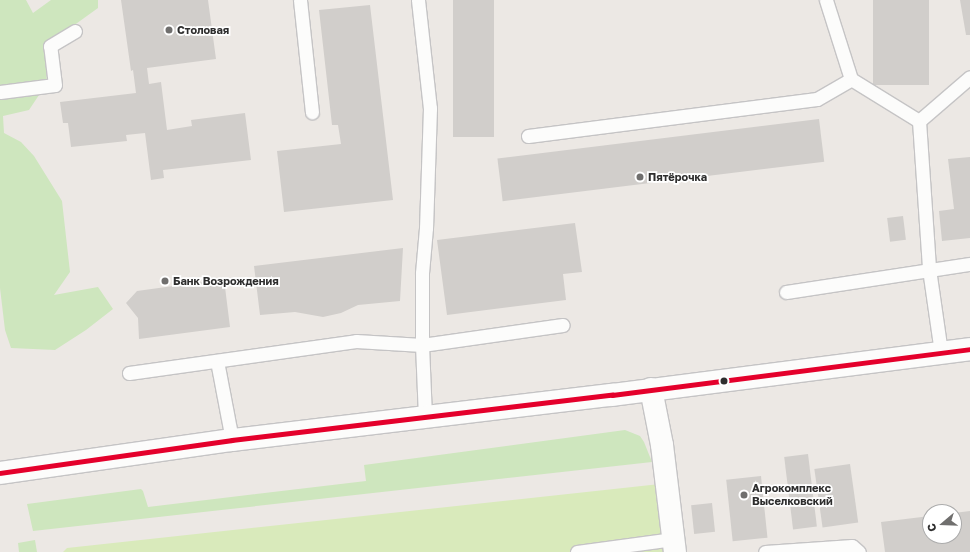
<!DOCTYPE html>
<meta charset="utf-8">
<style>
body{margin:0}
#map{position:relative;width:970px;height:552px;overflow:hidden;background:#ece8e4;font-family:"Golos Text",sans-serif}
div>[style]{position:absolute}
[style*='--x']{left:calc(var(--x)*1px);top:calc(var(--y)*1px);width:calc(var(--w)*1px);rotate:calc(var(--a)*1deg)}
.green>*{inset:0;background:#cee6be}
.pitch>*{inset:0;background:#d9eabb}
.building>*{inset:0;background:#d1cecb;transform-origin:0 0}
.roads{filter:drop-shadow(1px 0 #c5c4c5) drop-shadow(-1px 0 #c5c4c5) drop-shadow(0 1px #c5c4c5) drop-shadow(0 -1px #c5c4c5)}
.service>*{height:13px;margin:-6.5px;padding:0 6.5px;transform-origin:6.5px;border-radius:6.5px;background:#fcfcfb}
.minor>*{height:22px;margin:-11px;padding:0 11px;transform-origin:11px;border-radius:11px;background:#fcfcfb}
.tertiary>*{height:22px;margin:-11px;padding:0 11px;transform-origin:11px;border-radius:11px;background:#fcfcfb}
.bus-1>*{height:5px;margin:-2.5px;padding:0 2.5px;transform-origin:2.5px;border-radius:2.5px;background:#e4002b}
.dots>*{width:11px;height:11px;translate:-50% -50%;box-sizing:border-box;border:2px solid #fff;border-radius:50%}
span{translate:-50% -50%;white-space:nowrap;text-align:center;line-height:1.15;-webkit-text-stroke:3.5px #fff;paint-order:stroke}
.poi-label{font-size:11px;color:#2e2e2e;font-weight:700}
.left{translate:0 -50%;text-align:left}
.north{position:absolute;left:922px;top:504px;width:40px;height:40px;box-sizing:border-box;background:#fff;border:1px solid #ababab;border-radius:50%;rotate:251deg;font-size:11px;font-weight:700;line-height:16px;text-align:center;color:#2e2e2e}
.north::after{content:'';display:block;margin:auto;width:14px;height:18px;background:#706f6e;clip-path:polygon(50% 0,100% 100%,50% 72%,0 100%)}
</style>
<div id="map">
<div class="green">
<i style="clip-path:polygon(0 0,26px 0,33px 13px,51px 0,98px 0,98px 8px,73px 26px,44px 43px,47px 83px,29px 110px,3px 116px,4px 133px,21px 142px,34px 156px,62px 201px,70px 272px,54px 295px,98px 287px,113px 309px,86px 330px,55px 350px,11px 348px,5px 330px,0 288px)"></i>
<i style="clip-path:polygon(625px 430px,640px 436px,644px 442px,652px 462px,33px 531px,27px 504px,141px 489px,143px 491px,148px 507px,366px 481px,364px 465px)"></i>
<i style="clip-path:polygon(35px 540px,37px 552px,19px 552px,18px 543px)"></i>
</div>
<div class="pitch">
<i style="clip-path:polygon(660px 484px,668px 552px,63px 552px,67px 548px)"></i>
</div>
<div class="building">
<i style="clip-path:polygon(121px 0,208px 0,216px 59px,147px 68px,149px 84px,161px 82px,167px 130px,192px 126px,191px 120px,245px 113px,251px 160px,163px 170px,164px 178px,151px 180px,145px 133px,126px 135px,127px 141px,71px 147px,68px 123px,63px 123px,60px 102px,136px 93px,133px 70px,131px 71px)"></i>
<i style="left:453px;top:0;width:41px;height:137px"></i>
<i style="left:873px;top:0;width:56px;height:85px"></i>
<i style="clip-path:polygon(960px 0,970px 0,970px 35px,966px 35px)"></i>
<i style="clip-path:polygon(370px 5px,393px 200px,284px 212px,277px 151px,341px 144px,338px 125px,332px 125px,319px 10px)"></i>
<i style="left:819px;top:119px;width:43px;height:324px;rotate:83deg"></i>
<i style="clip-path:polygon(970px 157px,970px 238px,942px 241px,939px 211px,954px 209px,948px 159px)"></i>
<i style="left:903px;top:216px;width:24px;height:16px;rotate:83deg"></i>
<i style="clip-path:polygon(575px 223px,582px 272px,563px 274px,566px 300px,447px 315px,437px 240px)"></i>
<i style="clip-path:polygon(403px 248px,400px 301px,358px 305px,341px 313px,323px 317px,295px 312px,260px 315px,254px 266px)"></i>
<i style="clip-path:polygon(224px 279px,230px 327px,139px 339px,138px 318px,126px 303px,137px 291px)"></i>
<i style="left:808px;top:454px;width:73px;height:24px;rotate:83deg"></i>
<i style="left:850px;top:464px;width:59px;height:36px;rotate:82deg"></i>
<i style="left:761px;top:476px;width:62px;height:35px;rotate:84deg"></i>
<i style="left:712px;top:503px;width:29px;height:21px;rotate:84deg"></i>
<i style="clip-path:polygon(970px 511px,970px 552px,885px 552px,881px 522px,930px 516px,930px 536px,954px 536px,954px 513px)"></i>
</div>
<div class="roads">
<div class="service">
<i style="--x:300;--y:0;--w:113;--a:83.9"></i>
<i style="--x:418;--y:0;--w:109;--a:83.7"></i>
<i style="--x:430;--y:108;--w:120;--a:91.9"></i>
<i style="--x:426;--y:228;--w:45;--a:95.1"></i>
<i style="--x:422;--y:273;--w:72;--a:90"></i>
<i style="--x:422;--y:345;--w:71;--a:87.6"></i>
<i style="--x:851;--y:79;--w:80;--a:31.7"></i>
<i style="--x:919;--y:121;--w:148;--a:86.1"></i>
<i style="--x:929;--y:269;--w:84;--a:81.8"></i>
<i style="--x:0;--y:92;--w:55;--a:-7.3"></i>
<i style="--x:55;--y:85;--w:39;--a:-97"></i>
<i style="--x:50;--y:46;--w:29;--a:-31"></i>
<i style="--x:919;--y:121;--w:67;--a:-40.8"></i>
<i style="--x:528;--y:136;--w:291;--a:-7.3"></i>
<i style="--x:817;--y:99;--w:39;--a:-30"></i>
<i style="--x:851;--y:79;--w:83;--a:-107.6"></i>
<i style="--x:786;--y:292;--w:186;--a:-8.7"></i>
<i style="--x:217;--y:361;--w:80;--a:79.2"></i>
<i style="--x:129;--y:373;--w:229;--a:-8"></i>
<i style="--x:356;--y:341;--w:66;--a:3.5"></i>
<i style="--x:422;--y:345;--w:142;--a:-8.1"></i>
<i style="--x:577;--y:552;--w:97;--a:-7.7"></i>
<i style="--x:765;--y:552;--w:87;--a:-3.9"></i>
<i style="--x:852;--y:546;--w:9;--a:41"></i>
</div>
<div class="minor">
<i style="--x:651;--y:389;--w:57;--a:78.9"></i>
<i style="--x:662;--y:445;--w:108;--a:83.1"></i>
</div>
<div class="tertiary">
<i style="--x:0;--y:473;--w:234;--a:-8.1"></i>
<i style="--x:232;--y:440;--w:383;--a:-6.8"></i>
<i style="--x:612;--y:395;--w:361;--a:-7.3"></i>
</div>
</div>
<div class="bus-1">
<i style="--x:0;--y:473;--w:234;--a:-8.1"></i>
<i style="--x:232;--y:440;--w:383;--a:-6.8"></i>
<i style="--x:612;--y:395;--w:361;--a:-7.3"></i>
</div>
<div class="dots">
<i style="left:169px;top:30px;background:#706f6e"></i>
<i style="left:640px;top:177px;background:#706f6e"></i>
<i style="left:165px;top:281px;background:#706f6e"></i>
<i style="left:724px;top:381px;background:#2e2e2e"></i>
<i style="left:744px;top:495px;background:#706f6e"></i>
</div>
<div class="poi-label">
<span class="left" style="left:177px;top:30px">Столовая</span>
<span class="left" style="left:648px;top:177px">Пятёрочка</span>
<span class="left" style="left:173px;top:281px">Банк Возрождения</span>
<span class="left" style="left:752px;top:495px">Агрокомплекс<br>Выселковский</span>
</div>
<div class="north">С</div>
</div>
